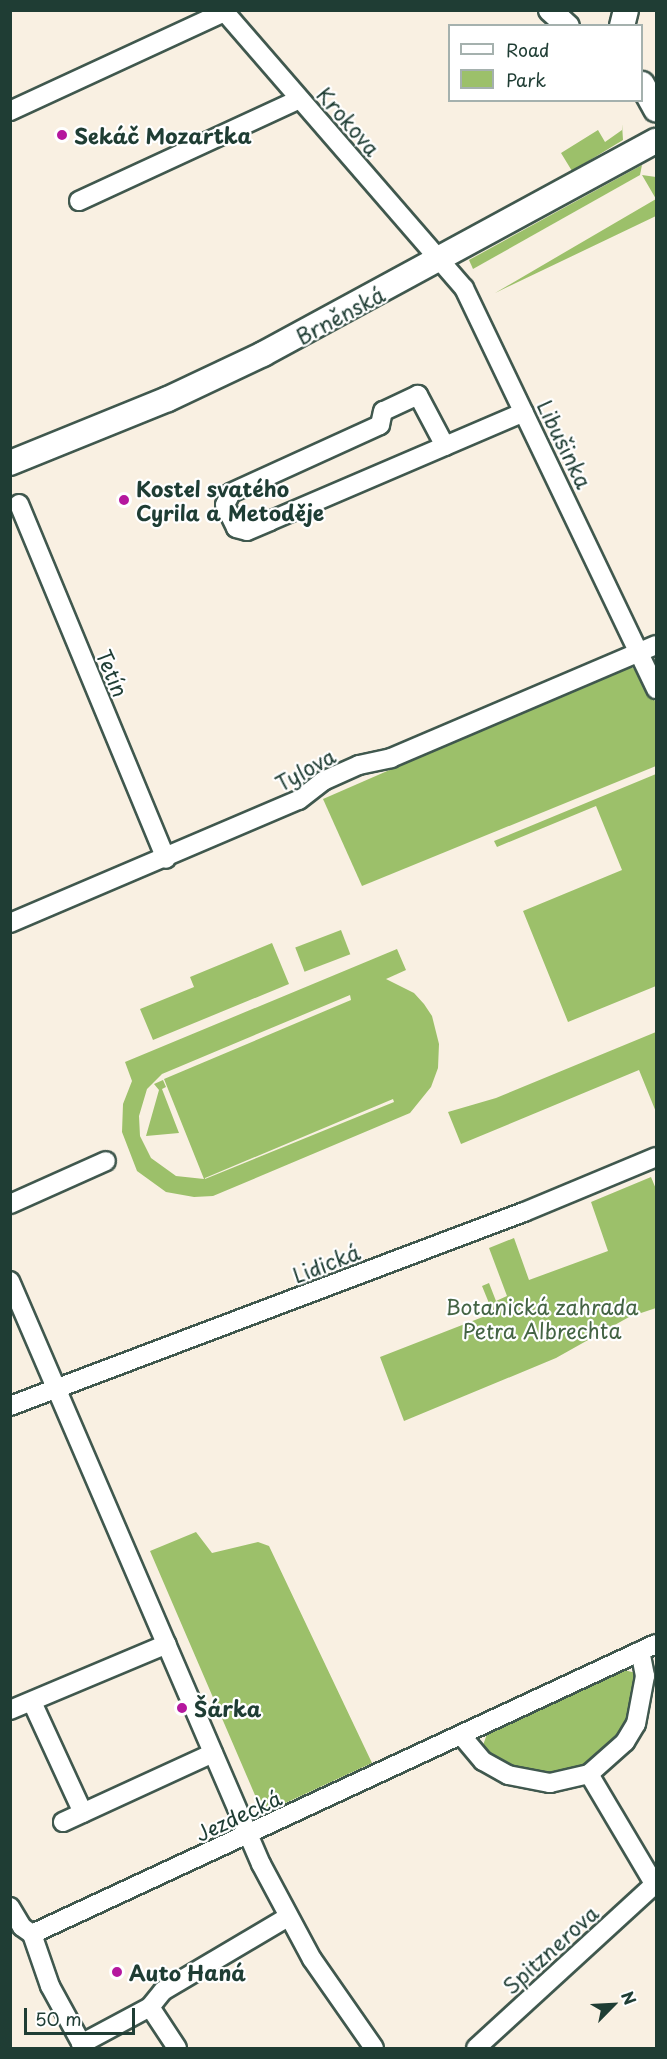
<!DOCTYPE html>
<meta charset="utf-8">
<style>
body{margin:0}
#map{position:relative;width:667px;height:2059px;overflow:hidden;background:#f9f0e2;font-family:"Playpen Sans",sans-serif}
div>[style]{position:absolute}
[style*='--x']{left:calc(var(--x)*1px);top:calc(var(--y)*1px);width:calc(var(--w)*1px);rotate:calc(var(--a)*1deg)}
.green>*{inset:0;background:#9cc06a;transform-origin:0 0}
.roads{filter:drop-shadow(2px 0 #40584e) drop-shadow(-2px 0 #40584e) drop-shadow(0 2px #40584e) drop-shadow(0 -2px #40584e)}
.minor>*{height:18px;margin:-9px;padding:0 9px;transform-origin:9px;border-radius:9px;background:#fff}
.tertiary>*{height:22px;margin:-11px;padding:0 11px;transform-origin:11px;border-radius:11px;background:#fff}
.secondary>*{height:24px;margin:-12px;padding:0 12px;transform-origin:12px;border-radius:12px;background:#fff}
.dots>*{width:16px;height:16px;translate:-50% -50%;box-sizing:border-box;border:3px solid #fff;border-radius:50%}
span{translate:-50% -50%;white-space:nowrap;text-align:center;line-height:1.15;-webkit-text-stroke:4.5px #fff;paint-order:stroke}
.street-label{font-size:21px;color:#1f3d34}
.poi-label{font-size:21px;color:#1f3d34;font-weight:700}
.left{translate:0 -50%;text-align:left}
.park-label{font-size:21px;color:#446444}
.frame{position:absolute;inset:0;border:12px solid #1f3d34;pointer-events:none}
.legend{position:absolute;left:448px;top:24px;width:195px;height:78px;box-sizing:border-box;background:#fff;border:2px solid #a5b1ae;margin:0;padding:8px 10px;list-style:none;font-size:18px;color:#1f3d34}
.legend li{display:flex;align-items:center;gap:12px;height:30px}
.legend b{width:30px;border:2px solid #a5b1ae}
.north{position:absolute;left:583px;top:1975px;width:60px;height:60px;-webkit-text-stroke:4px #fff;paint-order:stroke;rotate:66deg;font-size:16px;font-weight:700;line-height:24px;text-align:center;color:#1f3d34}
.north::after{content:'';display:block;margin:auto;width:21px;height:27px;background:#1f3d34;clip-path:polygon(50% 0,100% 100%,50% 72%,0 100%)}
.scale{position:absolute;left:24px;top:2008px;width:111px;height:27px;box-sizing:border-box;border:3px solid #1f3d34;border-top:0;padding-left:8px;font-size:18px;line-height:21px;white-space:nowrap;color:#1f3d34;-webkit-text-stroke:4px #fff;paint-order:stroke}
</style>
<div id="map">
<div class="green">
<i style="clip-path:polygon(622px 124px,623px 140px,572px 171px,561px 153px,598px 130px,605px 142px,622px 130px)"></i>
<i style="clip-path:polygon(642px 165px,640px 175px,473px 269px,469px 260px)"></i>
<i style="clip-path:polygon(642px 175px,656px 177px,656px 216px,495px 293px,656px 199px)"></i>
<i style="clip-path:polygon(628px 666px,644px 673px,656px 704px,656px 766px,362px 886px,323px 799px)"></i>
<i style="clip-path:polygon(656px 774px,656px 986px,568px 1022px,523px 911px,622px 870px,596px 806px,497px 847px,494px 841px)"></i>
<i style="left:341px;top:930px;width:26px;height:49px;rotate:69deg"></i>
<i style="clip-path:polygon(272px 943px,289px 984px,153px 1040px,140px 1009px,194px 987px,190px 977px)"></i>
<i style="clip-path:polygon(evenodd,397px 949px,406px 970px,386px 979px,414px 993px,424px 1004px,432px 1016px,439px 1044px,438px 1068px,431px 1087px,410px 1113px,213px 1196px,194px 1197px,166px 1192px,137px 1171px,122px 1132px,123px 1104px,132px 1081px,125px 1062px,397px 949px,350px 995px,351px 1000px,164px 1079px,204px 1179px,176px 1176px,151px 1158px,140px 1136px,139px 1116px,147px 1089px,162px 1074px,350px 995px,397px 949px,393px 1099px,394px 1102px,205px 1179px,205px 1178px,393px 1099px)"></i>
<i style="clip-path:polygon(656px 1032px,656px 1112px,639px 1070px,461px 1144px,448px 1112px,496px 1098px)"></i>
<i style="clip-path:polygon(163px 1080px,166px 1087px,162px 1089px,179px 1133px,146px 1136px,159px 1090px,154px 1084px)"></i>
<i style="clip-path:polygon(651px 1177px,656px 1189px,656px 1308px,629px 1317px,556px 1358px,404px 1421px,380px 1357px,493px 1313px,482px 1286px,489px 1283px,496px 1301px,507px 1296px,489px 1248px,514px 1238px,529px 1280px,608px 1251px,591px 1202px)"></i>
<i style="clip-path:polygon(196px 1532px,212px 1553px,258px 1542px,269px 1546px,372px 1763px,268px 1811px,261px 1809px,150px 1551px)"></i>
<i style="clip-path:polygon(624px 1670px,636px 1673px,638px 1689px,624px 1731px,585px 1767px,558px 1775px,522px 1772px,493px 1759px,482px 1748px,487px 1734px)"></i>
</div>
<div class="roads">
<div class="minor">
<i style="--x:223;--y:10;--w:368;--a:49.1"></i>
<i style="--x:464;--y:288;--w:445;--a:64.4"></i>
<i style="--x:10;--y:111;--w:236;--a:-24.8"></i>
<i style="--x:79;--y:201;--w:243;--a:-24.8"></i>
<i style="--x:445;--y:446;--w:58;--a:-117.9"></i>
<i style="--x:418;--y:395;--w:38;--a:155"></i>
<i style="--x:383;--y:411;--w:14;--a:102"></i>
<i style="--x:380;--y:425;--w:164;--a:155.5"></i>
<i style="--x:231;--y:493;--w:13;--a:117"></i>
<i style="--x:225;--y:505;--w:25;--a:64"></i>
<i style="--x:236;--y:528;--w:11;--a:15"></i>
<i style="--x:247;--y:531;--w:25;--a:-23"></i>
<i style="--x:270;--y:521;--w:276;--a:-23.2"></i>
<i style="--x:19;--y:504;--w:384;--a:67.5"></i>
<i style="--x:10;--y:923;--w:314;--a:-23.1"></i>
<i style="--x:299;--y:800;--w:31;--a:-38"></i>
<i style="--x:323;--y:781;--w:39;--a:-24"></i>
<i style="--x:359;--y:765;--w:33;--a:-12"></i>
<i style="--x:391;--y:758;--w:288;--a:-23.1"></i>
<i style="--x:10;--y:1204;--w:105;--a:-24.1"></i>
<i style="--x:10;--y:1281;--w:635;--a:66.71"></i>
<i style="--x:261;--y:1864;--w:108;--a:61.8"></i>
<i style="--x:312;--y:1959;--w:108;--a:55.1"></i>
<i style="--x:10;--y:1406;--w:549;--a:-20.68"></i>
<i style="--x:524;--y:1212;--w:143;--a:-22.6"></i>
<i style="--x:32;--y:1702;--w:122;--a:65.3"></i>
<i style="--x:10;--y:1710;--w:170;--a:-22.8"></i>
<i style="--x:461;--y:1735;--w:34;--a:50"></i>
<i style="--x:483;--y:1761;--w:29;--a:29"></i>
<i style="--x:508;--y:1775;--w:43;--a:10.8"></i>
<i style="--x:550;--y:1783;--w:40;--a:-13"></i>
<i style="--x:589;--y:1774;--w:48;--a:-41.6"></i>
<i style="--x:625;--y:1742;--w:21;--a:-59"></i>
<i style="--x:636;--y:1724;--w:49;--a:-79.4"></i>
<i style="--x:645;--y:1676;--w:25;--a:-101"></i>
<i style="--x:589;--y:1774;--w:131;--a:59.3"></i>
<i style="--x:63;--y:1822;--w:165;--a:-24.7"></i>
<i style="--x:10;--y:1907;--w:23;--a:59"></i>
<i style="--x:22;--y:1927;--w:12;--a:35"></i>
<i style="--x:32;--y:1934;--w:55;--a:70.9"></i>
<i style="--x:50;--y:1986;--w:71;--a:61.3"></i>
<i style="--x:32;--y:1934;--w:688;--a:-24.93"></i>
<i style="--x:150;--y:2007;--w:49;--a:56.6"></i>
<i style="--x:81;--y:2044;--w:78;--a:-28.2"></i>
<i style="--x:150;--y:2007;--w:21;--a:-51"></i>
<i style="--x:163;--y:1991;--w:145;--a:-30.6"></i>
<i style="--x:476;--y:2048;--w:243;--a:-42.5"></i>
</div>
<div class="tertiary">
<i style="--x:550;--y:10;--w:24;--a:42"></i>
</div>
<div class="secondary">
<i style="--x:622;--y:26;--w:16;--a:-76"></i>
<i style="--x:642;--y:84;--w:29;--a:61"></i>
<i style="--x:10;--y:463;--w:170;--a:-22.1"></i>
<i style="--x:168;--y:399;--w:105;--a:-25.3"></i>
<i style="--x:263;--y:354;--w:447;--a:-28.5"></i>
</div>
</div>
<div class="dots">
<i style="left:62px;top:135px;background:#b5179e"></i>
<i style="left:124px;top:500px;background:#b5179e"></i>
<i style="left:182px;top:1708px;background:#b5179e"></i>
<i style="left:117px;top:1972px;background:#b5179e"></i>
</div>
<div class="street-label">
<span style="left:349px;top:121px;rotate:49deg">Krokova</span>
<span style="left:340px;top:315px;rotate:-28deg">Brněnská</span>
<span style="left:565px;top:444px;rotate:64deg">Libušinka</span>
<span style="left:113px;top:673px;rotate:67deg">Tetín</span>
<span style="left:305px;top:769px;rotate:-29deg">Tylova</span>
<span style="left:326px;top:1263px;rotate:-21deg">Lidická</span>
<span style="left:238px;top:1815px;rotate:-25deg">Jezdecká</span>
<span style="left:550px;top:1949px;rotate:-42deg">Spitznerova</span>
</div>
<div class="poi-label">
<span class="left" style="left:74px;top:135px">Sekáč Mozartka</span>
<span class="left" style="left:136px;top:500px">Kostel svatého<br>Cyrila a Metoděje</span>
<span class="left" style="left:194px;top:1708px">Šárka</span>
<span class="left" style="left:129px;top:1972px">Auto Haná</span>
</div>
<div class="park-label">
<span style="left:542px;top:1318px">Botanická zahrada<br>Petra Albrechta</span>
</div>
<div class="frame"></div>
<ul class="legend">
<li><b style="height:8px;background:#fff"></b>Road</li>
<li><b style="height:16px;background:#9cc06a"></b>Park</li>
</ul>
<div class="north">N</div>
<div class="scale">50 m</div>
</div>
